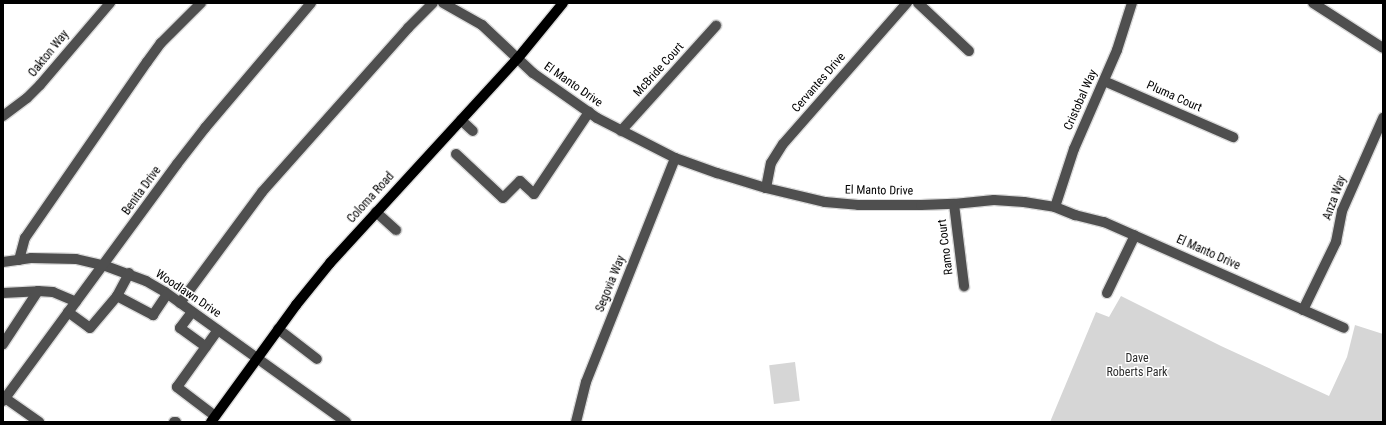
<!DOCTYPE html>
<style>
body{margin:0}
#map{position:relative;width:1386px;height:425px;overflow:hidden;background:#fff;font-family:"Roboto Condensed",sans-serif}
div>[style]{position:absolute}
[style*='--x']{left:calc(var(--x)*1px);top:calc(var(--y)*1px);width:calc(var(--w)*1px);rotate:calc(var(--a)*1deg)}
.green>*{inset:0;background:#d6d6d6;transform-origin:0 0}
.roads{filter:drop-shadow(1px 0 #dbdbdb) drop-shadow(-1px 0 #dbdbdb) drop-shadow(0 1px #dbdbdb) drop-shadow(0 -1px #dbdbdb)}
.minor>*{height:10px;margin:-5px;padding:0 5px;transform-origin:5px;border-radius:5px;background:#4f4f4f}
.major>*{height:10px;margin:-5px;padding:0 5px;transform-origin:5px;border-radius:5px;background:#000}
span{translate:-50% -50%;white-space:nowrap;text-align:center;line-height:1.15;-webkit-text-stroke:3px #fff;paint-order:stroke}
.street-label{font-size:12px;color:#000}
.park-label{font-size:12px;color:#2d2d2d}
.frame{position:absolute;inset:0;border:4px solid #000;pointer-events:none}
</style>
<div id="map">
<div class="green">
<i style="clip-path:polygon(1121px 296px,1221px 346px,1329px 396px,1347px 357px,1355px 325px,1383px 334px,1383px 422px,1050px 422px,1096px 312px,1109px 317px)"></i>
<i style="left:795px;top:362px;width:39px;height:26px;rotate:83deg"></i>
</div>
<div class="roads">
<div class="minor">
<i style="--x:443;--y:3;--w:45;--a:29.4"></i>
<i style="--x:482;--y:25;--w:70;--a:43.3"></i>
<i style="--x:533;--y:73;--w:78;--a:35.1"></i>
<i style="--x:597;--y:118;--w:88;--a:27.1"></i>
<i style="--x:675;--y:158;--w:45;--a:19.7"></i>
<i style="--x:717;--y:173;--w:51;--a:17"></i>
<i style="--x:766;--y:188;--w:61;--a:13.3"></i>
<i style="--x:825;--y:202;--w:33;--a:5"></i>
<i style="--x:858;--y:205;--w:63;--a:0"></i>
<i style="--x:921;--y:205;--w:33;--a:-2"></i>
<i style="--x:954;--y:204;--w:40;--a:-5.7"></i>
<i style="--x:994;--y:200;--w:30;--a:4"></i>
<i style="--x:1024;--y:202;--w:31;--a:9"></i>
<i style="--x:1055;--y:207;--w:22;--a:22"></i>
<i style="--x:1075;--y:215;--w:30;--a:14"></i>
<i style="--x:1104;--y:222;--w:262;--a:23.8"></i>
<i style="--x:918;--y:3;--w:70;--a:43.3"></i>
<i style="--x:1313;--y:3;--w:83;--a:32.7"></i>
<i style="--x:1104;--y:81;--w:141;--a:23.5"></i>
<i style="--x:3;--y:116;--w:30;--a:-37"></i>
<i style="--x:27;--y:98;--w:18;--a:-45"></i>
<i style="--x:40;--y:85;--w:108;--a:-49.5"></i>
<i style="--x:461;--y:120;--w:16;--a:43"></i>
<i style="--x:621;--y:131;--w:142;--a:-47.9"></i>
<i style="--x:456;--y:154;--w:64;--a:43.1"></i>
<i style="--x:503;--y:198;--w:24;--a:-45"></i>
<i style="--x:520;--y:181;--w:19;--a:43"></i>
<i style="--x:534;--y:194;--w:99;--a:-56.1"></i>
<i style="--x:766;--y:188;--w:25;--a:-79"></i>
<i style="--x:771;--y:163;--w:22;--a:-58"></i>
<i style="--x:783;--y:144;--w:188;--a:-48.7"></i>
<i style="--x:954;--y:204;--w:83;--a:83"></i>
<i style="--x:1055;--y:207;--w:61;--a:-71.9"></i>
<i style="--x:1074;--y:149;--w:108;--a:-66.5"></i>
<i style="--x:1117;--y:50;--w:49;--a:-72.3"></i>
<i style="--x:376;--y:212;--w:27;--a:42"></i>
<i style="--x:19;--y:260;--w:23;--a:-75"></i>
<i style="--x:25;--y:238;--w:214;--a:-55.3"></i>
<i style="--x:147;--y:62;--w:24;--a:-54"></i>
<i style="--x:161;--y:43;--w:57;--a:-45"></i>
<i style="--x:3;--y:262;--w:28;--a:-8"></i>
<i style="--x:31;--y:258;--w:45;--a:1.3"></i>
<i style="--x:76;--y:259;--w:28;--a:13"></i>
<i style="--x:103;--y:265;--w:46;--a:20.4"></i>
<i style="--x:146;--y:281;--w:22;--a:30"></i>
<i style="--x:165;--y:292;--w:223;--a:35.7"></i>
<i style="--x:38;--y:291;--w:15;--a:4"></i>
<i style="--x:53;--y:292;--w:25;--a:23"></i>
<i style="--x:3;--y:293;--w:35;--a:-3"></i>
<i style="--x:38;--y:291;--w:64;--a:123.4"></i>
<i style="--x:1107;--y:293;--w:64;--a:-64.2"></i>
<i style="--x:117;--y:296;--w:41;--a:27.8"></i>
<i style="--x:153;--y:315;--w:25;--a:-56"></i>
<i style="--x:180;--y:303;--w:138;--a:-53.5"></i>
<i style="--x:262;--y:192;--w:220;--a:-48.3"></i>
<i style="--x:408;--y:28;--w:35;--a:-45"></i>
<i style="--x:1303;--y:310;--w:76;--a:-64.1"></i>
<i style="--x:1336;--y:242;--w:32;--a:-79"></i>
<i style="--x:1342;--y:211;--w:102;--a:-66.2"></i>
<i style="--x:68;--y:312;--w:27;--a:36"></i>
<i style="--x:90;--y:328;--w:42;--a:-49.8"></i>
<i style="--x:117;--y:296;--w:26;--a:-62"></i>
<i style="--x:192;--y:312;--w:20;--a:127"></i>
<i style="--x:180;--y:328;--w:32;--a:36"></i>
<i style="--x:278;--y:329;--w:49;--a:37.6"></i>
<i style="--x:5;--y:398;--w:42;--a:35.2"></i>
<i style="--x:3;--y:401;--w:294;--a:-53.7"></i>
<i style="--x:177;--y:164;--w:46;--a:-52.1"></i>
<i style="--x:205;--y:128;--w:164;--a:-49.7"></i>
<i style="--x:215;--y:416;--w:48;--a:-142.7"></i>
<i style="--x:177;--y:387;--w:70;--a:-54.3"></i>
<i style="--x:174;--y:422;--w:2;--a:0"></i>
<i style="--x:576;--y:422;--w:41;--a:-76"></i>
<i style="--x:586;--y:382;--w:241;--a:-68.3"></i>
</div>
<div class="major">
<i style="--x:211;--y:422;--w:145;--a:-54"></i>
<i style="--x:296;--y:305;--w:54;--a:-51"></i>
<i style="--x:330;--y:263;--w:278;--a:-47.5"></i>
<i style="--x:518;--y:58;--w:71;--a:-50.7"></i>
</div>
</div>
<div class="street-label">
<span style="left:49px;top:54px;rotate:-51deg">Oakton Way</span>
<span style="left:659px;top:70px;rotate:-48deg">McBride Court</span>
<span style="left:819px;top:83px;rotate:-49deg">Cervantes Drive</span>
<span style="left:573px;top:85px;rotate:35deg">El Manto Drive</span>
<span style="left:1174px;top:97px;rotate:24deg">Pluma Court</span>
<span style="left:1081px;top:100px;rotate:-66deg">Cristobal Way</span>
<span style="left:142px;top:191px;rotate:-54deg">Benita Drive</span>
<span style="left:879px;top:191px;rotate:1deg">El Manto Drive</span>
<span style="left:371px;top:198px;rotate:-48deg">Coloma Road</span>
<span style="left:1335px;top:198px;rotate:-70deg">Anza Way</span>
<span style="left:946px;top:247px;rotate:-97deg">Ramo Court</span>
<span style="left:1208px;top:253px;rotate:24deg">El Manto Drive</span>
<span style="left:611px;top:284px;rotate:-68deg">Segovia Way</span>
<span style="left:188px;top:294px;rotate:34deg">Woodlawn Drive</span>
</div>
<div class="park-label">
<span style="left:1137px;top:366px">Dave<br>Roberts Park</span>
</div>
<div class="frame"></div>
</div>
